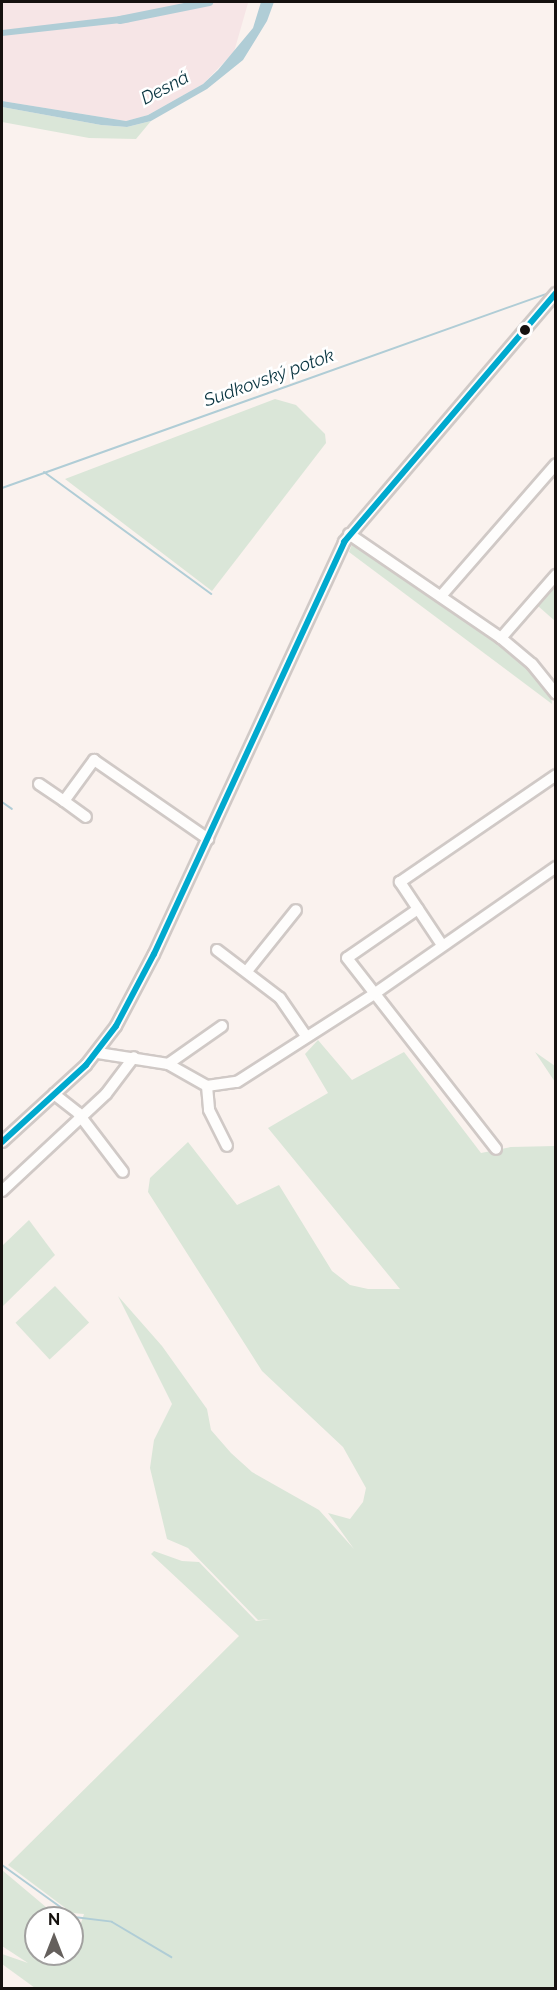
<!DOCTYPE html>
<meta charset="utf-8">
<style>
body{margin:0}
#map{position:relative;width:557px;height:1990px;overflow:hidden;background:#faf2ee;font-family:Raleway,sans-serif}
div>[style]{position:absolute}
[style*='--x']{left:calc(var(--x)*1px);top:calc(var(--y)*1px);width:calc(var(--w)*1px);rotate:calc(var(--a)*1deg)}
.industrial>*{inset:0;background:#f6e5e6}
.green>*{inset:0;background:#dae6d8;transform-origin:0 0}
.water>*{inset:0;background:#b0cdd6}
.stream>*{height:2px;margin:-1px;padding:0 1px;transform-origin:1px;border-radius:1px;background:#b0cdd6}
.canal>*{height:8px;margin:-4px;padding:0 4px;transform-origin:4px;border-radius:4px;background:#b0cdd6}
.roads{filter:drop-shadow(2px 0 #d0c9c6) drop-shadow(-2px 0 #d0c9c6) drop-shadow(0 2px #d0c9c6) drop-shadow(0 -2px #d0c9c6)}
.minor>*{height:10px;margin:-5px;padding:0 5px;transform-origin:5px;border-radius:5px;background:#fefdfc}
.bus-1>*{height:6px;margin:-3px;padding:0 3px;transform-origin:3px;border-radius:3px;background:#00a9ce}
.dots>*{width:16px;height:16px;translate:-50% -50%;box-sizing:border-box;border:3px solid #fff;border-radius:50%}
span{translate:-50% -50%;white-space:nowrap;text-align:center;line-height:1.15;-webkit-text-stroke:5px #fff;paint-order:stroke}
.water-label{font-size:18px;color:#0a3541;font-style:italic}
.frame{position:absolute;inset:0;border:3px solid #15110f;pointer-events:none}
.north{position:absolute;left:24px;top:1906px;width:60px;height:60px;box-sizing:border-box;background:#fff;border:2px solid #a1a09f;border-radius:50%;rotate:0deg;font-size:16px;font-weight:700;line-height:24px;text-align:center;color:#15110f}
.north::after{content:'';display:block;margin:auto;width:21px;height:27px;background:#65605d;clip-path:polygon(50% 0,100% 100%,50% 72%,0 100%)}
</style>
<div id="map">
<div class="industrial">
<i style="clip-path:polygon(2px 2px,248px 2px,248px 3px,234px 52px,203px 84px,148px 115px,126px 121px,2px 101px)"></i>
</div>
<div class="green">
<i style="clip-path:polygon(2px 107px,101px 125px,127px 127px,151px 121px,136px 139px,89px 138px,2px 122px)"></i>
<i style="clip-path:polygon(275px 399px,296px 405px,325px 434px,326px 443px,212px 591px,65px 479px)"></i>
<i style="clip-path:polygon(353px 542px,528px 664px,551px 694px,552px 704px,349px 552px)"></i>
<i style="clip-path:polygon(555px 585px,555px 621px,538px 606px)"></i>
<i style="clip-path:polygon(318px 1040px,352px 1080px,404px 1052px,481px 1153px,511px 1147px,555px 1146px,555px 1988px,35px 1988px,2px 1964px,2px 1954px,28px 1963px,2px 1946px,2px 1870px,59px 1918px,36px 1918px,36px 1954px,72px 1954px,72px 1929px,78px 1932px,84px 1914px,72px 1913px,8px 1865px,239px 1636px,151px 1554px,154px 1551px,182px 1561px,199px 1562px,256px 1621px,271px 1619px,258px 1620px,188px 1548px,167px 1539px,150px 1468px,154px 1440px,172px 1404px,118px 1296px,162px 1346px,207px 1409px,211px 1430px,231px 1453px,252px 1472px,319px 1510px,354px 1549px,328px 1513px,350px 1519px,363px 1502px,366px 1488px,343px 1447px,262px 1371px,148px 1192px,150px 1178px,188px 1142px,237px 1205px,279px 1185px,332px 1271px,350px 1285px,368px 1289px,400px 1289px,268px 1128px,328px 1093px,305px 1054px)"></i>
<i style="clip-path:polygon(535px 1052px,555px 1066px,555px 1082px)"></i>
<i style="clip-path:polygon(29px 1220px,55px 1255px,3px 1306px,2px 1246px)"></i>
<i style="left:55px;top:1286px;width:50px;height:54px;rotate:47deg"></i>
</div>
<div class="water">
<i style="clip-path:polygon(261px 2px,274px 2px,267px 21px,243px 60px,207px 89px,151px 121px,127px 127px,101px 125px,2px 107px,2px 101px,126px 121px,148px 115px,203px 84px,218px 70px,253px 28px)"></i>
<i style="clip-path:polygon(129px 15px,130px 22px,2px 36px,2px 30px)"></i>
</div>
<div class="stream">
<i style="--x:44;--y:472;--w:207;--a:36.1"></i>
<i style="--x:2;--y:488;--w:578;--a:-19.63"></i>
<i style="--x:2;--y:802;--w:12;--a:35"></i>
<i style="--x:2;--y:1865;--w:89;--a:35.8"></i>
<i style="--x:74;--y:1917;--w:38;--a:7"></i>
<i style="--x:112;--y:1922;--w:69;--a:30.7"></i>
</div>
<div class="canal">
<i style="--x:120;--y:20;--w:91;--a:-11.4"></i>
</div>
<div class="roads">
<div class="minor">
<i style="--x:349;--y:534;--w:184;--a:34.4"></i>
<i style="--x:501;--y:638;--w:40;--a:40"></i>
<i style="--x:532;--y:664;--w:38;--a:51"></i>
<i style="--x:441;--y:596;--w:175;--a:-48.9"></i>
<i style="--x:501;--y:638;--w:84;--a:-48.9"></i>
<i style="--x:39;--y:784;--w:30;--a:34"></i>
<i style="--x:64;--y:801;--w:51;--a:-53.8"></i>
<i style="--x:94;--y:760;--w:139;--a:34.7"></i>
<i style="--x:64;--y:801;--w:27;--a:36"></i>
<i style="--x:418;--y:909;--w:86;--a:145.4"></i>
<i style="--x:347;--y:958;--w:242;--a:52"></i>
<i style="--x:442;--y:945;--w:76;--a:-123.7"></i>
<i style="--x:400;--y:882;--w:189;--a:-34.4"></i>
<i style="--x:217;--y:950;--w:79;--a:37.3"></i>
<i style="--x:280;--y:998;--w:46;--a:55.6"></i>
<i style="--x:247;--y:971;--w:78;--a:-51.2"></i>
<i style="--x:98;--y:1053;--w:71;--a:8.9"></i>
<i style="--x:168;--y:1064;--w:45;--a:29.4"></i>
<i style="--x:207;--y:1086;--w:30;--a:-8"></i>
<i style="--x:237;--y:1082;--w:163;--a:-32.7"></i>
<i style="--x:374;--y:994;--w:222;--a:-34.9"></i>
<i style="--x:168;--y:1064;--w:66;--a:-35.1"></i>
<i style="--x:207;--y:1086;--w:24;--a:85"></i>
<i style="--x:209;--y:1110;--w:40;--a:63.4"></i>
<i style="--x:54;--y:1094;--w:31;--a:38"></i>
<i style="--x:78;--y:1113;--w:74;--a:52.7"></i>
<i style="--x:2;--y:1142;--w:114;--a:-42.5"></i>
<i style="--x:86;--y:1065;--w:49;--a:-52.4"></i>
<i style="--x:116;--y:1026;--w:81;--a:-62.2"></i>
<i style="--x:154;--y:954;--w:454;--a:-65.2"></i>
<i style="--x:344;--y:542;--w:327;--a:-49.6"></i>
<i style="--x:2;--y:1191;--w:142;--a:-43"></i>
<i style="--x:106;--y:1094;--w:46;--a:-52.9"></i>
</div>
</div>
<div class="bus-1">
<i style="--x:2;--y:1142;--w:114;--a:-42.5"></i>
<i style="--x:86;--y:1065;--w:49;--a:-52.4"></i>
<i style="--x:116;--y:1026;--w:81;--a:-62.2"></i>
<i style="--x:154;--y:954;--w:454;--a:-65.2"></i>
<i style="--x:344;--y:542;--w:327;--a:-49.6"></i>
</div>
<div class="dots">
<i style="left:525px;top:330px;background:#15110f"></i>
</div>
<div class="water-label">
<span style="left:165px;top:88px;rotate:-28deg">Desná</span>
<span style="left:269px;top:378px;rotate:-20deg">Sudkovský potok</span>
</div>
<div class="frame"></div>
<div class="north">N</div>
</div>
